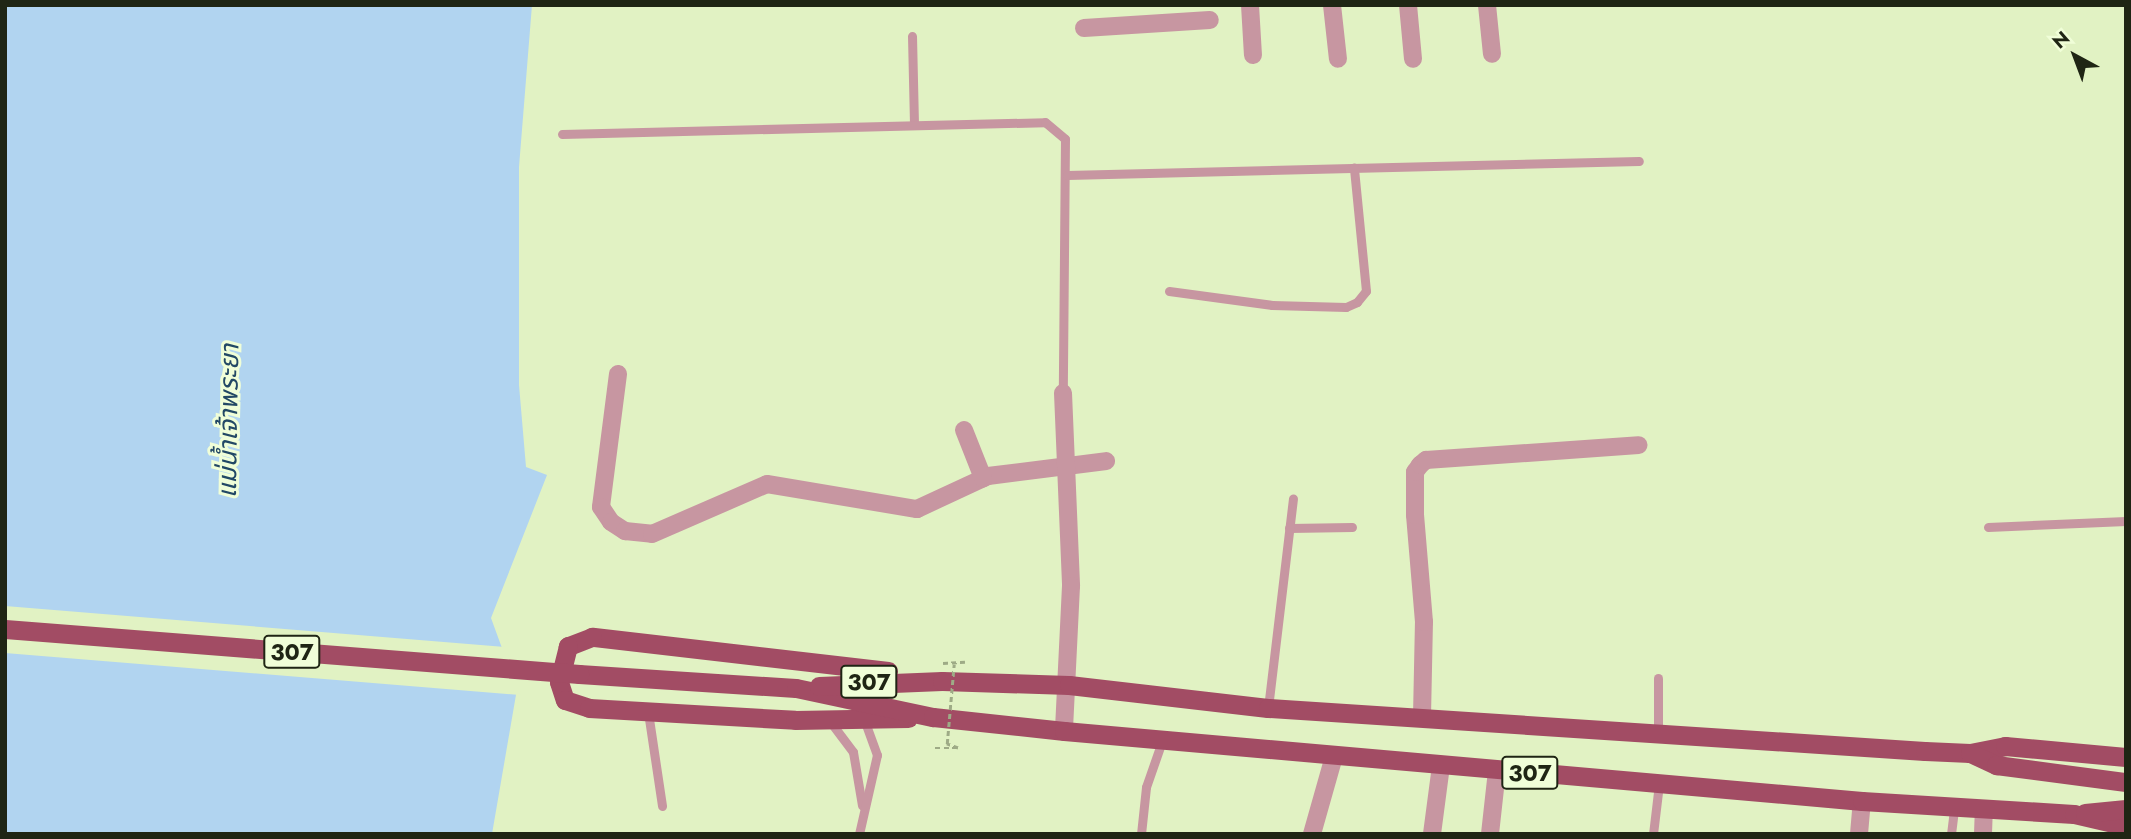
<!DOCTYPE html>
<meta charset="utf-8">
<style>
body{margin:0}
#map{position:relative;width:2131px;height:839px;overflow:hidden;background:#e1f2c3;font-family:Jost,"Noto Sans Thai",sans-serif}
div>[style]{position:absolute}
[style*='--x']{left:calc(var(--x)*1px);top:calc(var(--y)*1px);width:calc(var(--w)*1px);rotate:calc(var(--a)*1deg)}
.water>*{inset:0;background:#b1d4f0}
.pier>*{inset:0;background:#e1f2c3}
.path>*{height:2.5px;margin-top:-1.25px;transform-origin:0;background:repeating-linear-gradient(90deg,#9eab86 0 5px,transparent 0 8.5px)}
.service>*{height:9px;margin:-4.5px;padding:0 4.5px;transform-origin:4.5px;border-radius:4.5px;background:#c796a1}
.minor>*{height:18px;margin:-9px;padding:0 9px;transform-origin:9px;border-radius:9px;background:#c796a1}
.primary>*{height:19px;margin:-9.5px;padding:0 9.5px;transform-origin:9.5px;border-radius:9.5px;background:#a24c64}
.path-bridge>*{height:2.5px;margin-top:-1.25px;transform-origin:0;background:repeating-linear-gradient(90deg,#9eab86 0 5px,transparent 0 8.5px)}
.primary-bridge>*{height:19px;margin:-9.5px;padding:0 9.5px;transform-origin:9.5px;border-radius:9.5px;background:#a24c64}
span{translate:-50% -50%;white-space:nowrap;text-align:center;line-height:1.15;-webkit-text-stroke:6px #f0fed8;paint-order:stroke}
.shield-label span{padding:2px 5px;background:#f0fed8;border:2px solid;border-radius:5px;-webkit-text-stroke-width:0}
.shield-label{font-size:23px;color:#1f2514;font-weight:700}
.water-label{font-size:26px;color:#224865;font-style:italic}
.frame{position:absolute;inset:0;border:7px solid #1f2514;pointer-events:none}
.north{position:absolute;left:2040px;top:21px;width:70px;height:70px;-webkit-text-stroke:5px #f0fed8;paint-order:stroke;rotate:319deg;font-size:19px;font-weight:700;line-height:28px;text-align:center;color:#1f2514}
.north::after{content:'';display:block;margin:auto;width:24px;height:32px;background:#1f2514;clip-path:polygon(50% 0,100% 100%,50% 72%,0 100%)}
</style>
<div id="map">
<div class="water">
<i style="clip-path:polygon(5px 5px,532px 5px,519px 167px,519px 385px,526px 467px,547px 475px,491px 618px,517px 689px,492px 834px,5px 834px)"></i>
</div>
<div class="pier">
<i style="clip-path:polygon(5px 606px,505px 647px,521px 690px,520px 695px,5px 653px)"></i>
</div>
<div class="path">
<i style="--x:943;--y:663;--w:22;--a:-3"></i>
<i style="--x:935;--y:748;--w:23;--a:0"></i>
<i style="--x:958;--y:748;--w:12;--a:-160"></i>
</div>
<div class="service">
<i style="--x:912;--y:36;--w:89;--a:88.7"></i>
<i style="--x:562;--y:134;--w:483;--a:-1.4"></i>
<i style="--x:1045;--y:122;--w:26;--a:40"></i>
<i style="--x:1065;--y:139;--w:254;--a:90.5"></i>
<i style="--x:1067;--y:175;--w:572;--a:-1.4"></i>
<i style="--x:1169;--y:291;--w:104;--a:7.7"></i>
<i style="--x:1272;--y:305;--w:74;--a:1.5"></i>
<i style="--x:1346;--y:307;--w:12;--a:-24"></i>
<i style="--x:1357;--y:302;--w:14;--a:-51"></i>
<i style="--x:1366;--y:291;--w:124;--a:-95.6"></i>
<i style="--x:1988;--y:527;--w:138;--a:-2.5"></i>
<i style="--x:1289;--y:528;--w:63;--a:-0.9"></i>
<i style="--x:1658;--y:678;--w:54;--a:90"></i>
<i style="--x:1268;--y:708;--w:211;--a:-83.2"></i>
<i style="--x:648;--y:712;--w:95;--a:81.5"></i>
<i style="--x:829;--y:720;--w:40;--a:53"></i>
<i style="--x:853;--y:752;--w:54;--a:80.4"></i>
<i style="--x:859;--y:834;--w:81;--a:-77.2"></i>
<i style="--x:877;--y:755;--w:37;--a:-110"></i>
<i style="--x:1141;--y:834;--w:47;--a:-83.9"></i>
<i style="--x:1146;--y:787;--w:49;--a:-70.8"></i>
<i style="--x:1653;--y:834;--w:50;--a:-83.2"></i>
<i style="--x:1951;--y:834;--w:26;--a:-83"></i>
</div>
<div class="minor">
<i style="--x:1250;--y:5;--w:50;--a:86.6"></i>
<i style="--x:1332;--y:5;--w:54;--a:83.7"></i>
<i style="--x:1408;--y:5;--w:54;--a:84.7"></i>
<i style="--x:1487;--y:5;--w:49;--a:84.2"></i>
<i style="--x:1084;--y:28;--w:126;--a:-3.6"></i>
<i style="--x:618;--y:374;--w:134;--a:97.3"></i>
<i style="--x:601;--y:507;--w:18;--a:56"></i>
<i style="--x:611;--y:522;--w:17;--a:33"></i>
<i style="--x:625;--y:531;--w:27;--a:6"></i>
<i style="--x:652;--y:534;--w:125;--a:-23.5"></i>
<i style="--x:767;--y:484;--w:152;--a:9.5"></i>
<i style="--x:917;--y:509;--w:78;--a:-24.9"></i>
<i style="--x:988;--y:476;--w:119;--a:-7.2"></i>
<i style="--x:1063;--y:393;--w:193;--a:87.6"></i>
<i style="--x:1071;--y:586;--w:145;--a:92.8"></i>
<i style="--x:964;--y:430;--w:52;--a:68.4"></i>
<i style="--x:1422;--y:716;--w:94;--a:-88.8"></i>
<i style="--x:1424;--y:622;--w:107;--a:-94.8"></i>
<i style="--x:1415;--y:515;--w:43;--a:-90"></i>
<i style="--x:1415;--y:472;--w:9;--a:-54"></i>
<i style="--x:1420;--y:465;--w:8;--a:-40"></i>
<i style="--x:1426;--y:460;--w:213;--a:-4"></i>
<i style="--x:1312;--y:834;--w:81;--a:-74.2"></i>
<i style="--x:1432;--y:834;--w:69;--a:-82.5"></i>
<i style="--x:1490;--y:834;--w:63;--a:-83.7"></i>
<i style="--x:1859;--y:834;--w:33;--a:-85"></i>
<i style="--x:1983;--y:834;--w:23;--a:-88"></i>
</div>
<div class="primary">
<i style="--x:888;--y:671;--w:298;--a:-173.4"></i>
<i style="--x:592;--y:637;--w:26;--a:159"></i>
<i style="--x:568;--y:646;--w:37;--a:104"></i>
<i style="--x:559;--y:682;--w:19;--a:72"></i>
<i style="--x:565;--y:700;--w:25;--a:18"></i>
<i style="--x:589;--y:708;--w:206;--a:3.3"></i>
<i style="--x:795;--y:720;--w:113;--a:-1"></i>
<i style="--x:579;--y:674;--w:217;--a:3.7"></i>
<i style="--x:796;--y:688;--w:140;--a:12"></i>
<i style="--x:933;--y:717;--w:132;--a:6.1"></i>
<i style="--x:1064;--y:731;--w:801;--a:5.01"></i>
<i style="--x:1862;--y:801;--w:212;--a:3.5"></i>
<i style="--x:2074;--y:814;--w:53;--a:13"></i>
<i style="--x:819;--y:686;--w:123;--a:-2.3"></i>
<i style="--x:942;--y:681;--w:127;--a:1.8"></i>
<i style="--x:1069;--y:685;--w:200;--a:6.6"></i>
<i style="--x:1268;--y:708;--w:658;--a:3.74"></i>
<i style="--x:1925;--y:751;--w:45;--a:2.5"></i>
<i style="--x:1970;--y:753;--w:36;--a:-11"></i>
<i style="--x:2005;--y:746;--w:121;--a:5.2"></i>
<i style="--x:1970;--y:753;--w:29;--a:25"></i>
<i style="--x:1996;--y:765;--w:131;--a:7.5"></i>
<i style="--x:2085;--y:813;--w:41;--a:-5.6"></i>
</div>
<div class="path-bridge">
<i style="--x:947;--y:744;--w:80;--a:-85"></i>
</div>
<div class="primary-bridge">
<i style="--x:5;--y:629;--w:576;--a:4.48"></i>
</div>
<div class="shield-label">
<span style="left:292px;top:652px">307</span>
<span style="left:869px;top:682px">307</span>
<span style="left:1530px;top:773px">307</span>
</div>
<div class="water-label">
<span style="left:229px;top:421px;rotate:-89deg">แม่น้ำเจ้าพระยา</span>
</div>
<div class="frame"></div>
<div class="north">N</div>
</div>
